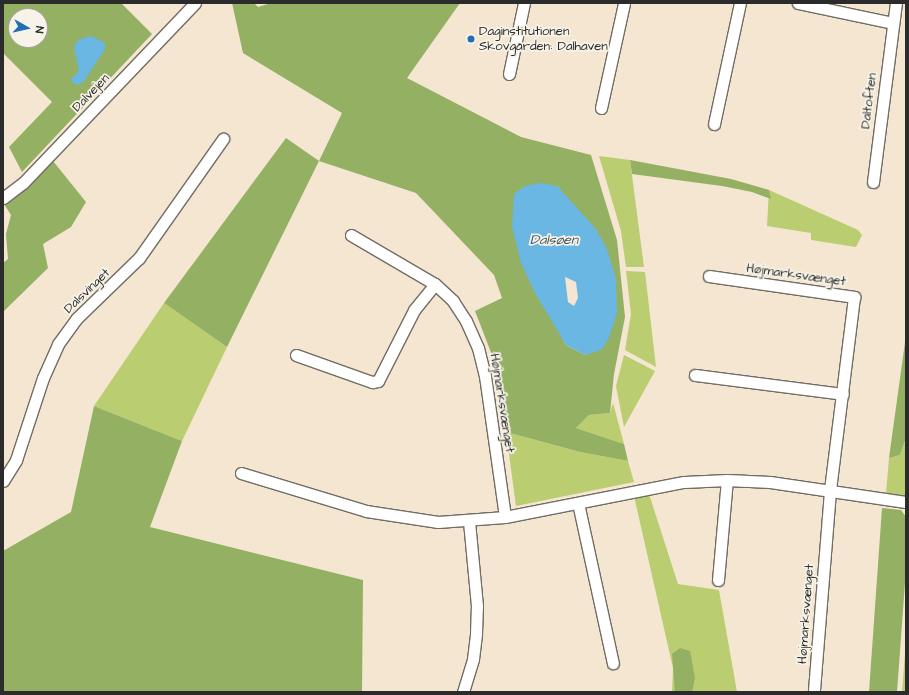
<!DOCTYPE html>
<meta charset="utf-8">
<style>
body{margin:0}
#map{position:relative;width:909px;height:695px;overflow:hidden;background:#f4e6d0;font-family:"Architects Daughter",sans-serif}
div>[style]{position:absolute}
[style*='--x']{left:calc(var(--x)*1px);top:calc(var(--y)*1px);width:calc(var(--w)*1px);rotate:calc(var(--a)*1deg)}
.green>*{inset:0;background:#bacd71}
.forest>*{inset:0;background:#93b063}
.water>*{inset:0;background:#6ab7e4}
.roads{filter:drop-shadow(1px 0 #716c65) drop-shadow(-1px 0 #716c65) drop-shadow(0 1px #716c65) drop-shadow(0 -1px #716c65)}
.minor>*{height:11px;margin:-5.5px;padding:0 5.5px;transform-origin:5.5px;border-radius:5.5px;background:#fff}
.dots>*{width:11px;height:11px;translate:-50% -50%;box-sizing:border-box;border:2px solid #f7f3e8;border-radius:50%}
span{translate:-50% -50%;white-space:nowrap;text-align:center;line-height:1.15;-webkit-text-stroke:3.5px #f7f3e8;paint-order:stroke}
.poi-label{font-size:13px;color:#2b2b2b}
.left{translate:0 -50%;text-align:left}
.street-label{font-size:13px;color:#2b2b2b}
.water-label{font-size:14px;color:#3e5562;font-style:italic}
.frame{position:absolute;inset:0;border:4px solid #2b2b2b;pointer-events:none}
.north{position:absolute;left:8px;top:8px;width:40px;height:40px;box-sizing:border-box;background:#f7f3e8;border:1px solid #a5a39c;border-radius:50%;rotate:98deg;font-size:11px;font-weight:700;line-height:16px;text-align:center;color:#2b2b2b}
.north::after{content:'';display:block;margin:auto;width:14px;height:18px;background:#1f6fb2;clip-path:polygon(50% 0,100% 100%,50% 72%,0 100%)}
</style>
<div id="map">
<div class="green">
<i style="clip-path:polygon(599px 156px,630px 160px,644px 267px,626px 267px,621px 231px)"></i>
<i style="clip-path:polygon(769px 190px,858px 230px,862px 235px,856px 247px,811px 240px,811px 233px,767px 226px)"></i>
<i style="clip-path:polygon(626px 271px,645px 272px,656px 367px,625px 350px,631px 314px)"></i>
<i style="clip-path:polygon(164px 303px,227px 347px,182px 441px,94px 406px)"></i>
<i style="clip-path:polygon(624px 355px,655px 371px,624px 427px,616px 386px)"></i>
<i style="clip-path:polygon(613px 403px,624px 444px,576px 428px,589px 415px,610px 413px)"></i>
<i style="clip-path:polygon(506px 432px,580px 452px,628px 461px,634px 482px,516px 506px)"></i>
<i style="clip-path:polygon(906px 438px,906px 496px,886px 493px,889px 458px,900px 455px)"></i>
<i style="clip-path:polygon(649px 494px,678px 584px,719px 590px,737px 692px,672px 692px,673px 668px,634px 496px)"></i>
<i style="clip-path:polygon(906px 641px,906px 692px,902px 692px,905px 653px)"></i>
</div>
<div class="forest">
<i style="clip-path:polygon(evenodd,3px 3px,121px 3px,152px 34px,22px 172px,9px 147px,52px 102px,3px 53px,3px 3px,16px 16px,40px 16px,40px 40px,16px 40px,16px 16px)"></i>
<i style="clip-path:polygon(evenodd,232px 3px,254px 3px,258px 7px,271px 3px,460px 3px,407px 78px,521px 137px,591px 155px,617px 240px,625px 317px,614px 374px,610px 413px,589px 415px,576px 428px,624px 444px,628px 461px,580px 452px,506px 432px,497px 368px,475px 311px,502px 298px,494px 275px,416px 193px,319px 161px,227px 347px,164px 303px,286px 138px,319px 161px,342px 113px,243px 53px,232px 3px,557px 186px,568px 200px,585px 355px,566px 345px,552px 319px,557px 186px)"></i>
<i style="clip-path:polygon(630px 160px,731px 179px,769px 190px,771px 199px,752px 192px,722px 186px,632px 174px)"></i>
<i style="clip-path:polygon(53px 161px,86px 202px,71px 227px,43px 244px,48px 268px,3px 312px,3px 263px,8px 259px,6px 234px,11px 215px,4px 204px,28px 186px)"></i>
<i style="clip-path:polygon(906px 335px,906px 438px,900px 455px,889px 458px)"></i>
<i style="clip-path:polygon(94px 406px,182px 441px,150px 527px,363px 580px,362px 692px,3px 692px,3px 551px,71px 512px)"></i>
<i style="clip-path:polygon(882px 508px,901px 510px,906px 517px,906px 569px,897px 692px,869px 692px)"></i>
<i style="clip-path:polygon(680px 648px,690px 651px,695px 678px,692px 692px,675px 692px,672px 654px)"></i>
</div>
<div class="water">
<i style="clip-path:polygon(91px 36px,105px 43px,105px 49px,84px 81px,78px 85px,73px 83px,71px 79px,79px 71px,74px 47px,78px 40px)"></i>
<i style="clip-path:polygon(evenodd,540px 183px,557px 186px,596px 229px,607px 249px,616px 279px,617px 313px,608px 340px,601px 350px,585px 355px,566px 345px,535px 293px,521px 263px,512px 227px,514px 194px,525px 186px,540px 183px,565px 277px,576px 282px,578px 298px,574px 306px,568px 302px,565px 277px)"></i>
</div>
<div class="roads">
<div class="minor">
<i style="--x:798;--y:3;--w:97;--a:11.9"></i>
<i style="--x:509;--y:74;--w:73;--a:-78.1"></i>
<i style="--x:601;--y:108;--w:107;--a:-77.6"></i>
<i style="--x:714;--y:124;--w:124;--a:-77.9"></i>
<i style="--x:873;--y:182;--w:180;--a:-82.7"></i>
<i style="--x:3;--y:198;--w:25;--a:-37"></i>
<i style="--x:23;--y:183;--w:249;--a:-46.3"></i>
<i style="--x:351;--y:235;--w:97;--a:30.3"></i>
<i style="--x:435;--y:284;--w:25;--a:43"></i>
<i style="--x:453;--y:301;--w:24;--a:57"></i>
<i style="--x:466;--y:321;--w:30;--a:66"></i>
<i style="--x:478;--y:348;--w:29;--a:76"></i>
<i style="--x:485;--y:376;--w:142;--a:81.9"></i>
<i style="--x:709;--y:276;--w:147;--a:8.2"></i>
<i style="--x:854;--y:297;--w:195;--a:97.1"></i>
<i style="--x:830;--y:491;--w:202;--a:94.6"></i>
<i style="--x:296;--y:355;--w:81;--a:19.6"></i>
<i style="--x:372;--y:382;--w:6;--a:-9"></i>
<i style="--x:378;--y:381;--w:80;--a:-63.1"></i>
<i style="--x:414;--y:310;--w:33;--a:-51"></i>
<i style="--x:695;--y:375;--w:149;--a:7.3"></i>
<i style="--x:241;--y:473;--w:131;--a:16.9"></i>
<i style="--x:366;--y:511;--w:73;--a:8.7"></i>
<i style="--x:438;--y:522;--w:67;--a:-4.3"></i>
<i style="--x:505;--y:517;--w:182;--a:-11.1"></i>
<i style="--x:684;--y:482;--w:43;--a:-2.7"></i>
<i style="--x:727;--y:480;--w:43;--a:2.7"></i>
<i style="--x:770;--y:482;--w:137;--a:8.4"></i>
<i style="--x:3;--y:481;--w:25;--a:-58"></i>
<i style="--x:16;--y:460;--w:86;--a:-71.8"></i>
<i style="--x:43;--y:378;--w:37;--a:-66"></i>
<i style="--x:58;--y:344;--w:32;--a:-54"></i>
<i style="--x:77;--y:318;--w:86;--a:-44.1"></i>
<i style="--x:139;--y:258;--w:146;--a:-54.8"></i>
<i style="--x:578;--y:503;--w:164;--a:77.7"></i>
<i style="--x:718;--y:580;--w:100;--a:-84.9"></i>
<i style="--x:463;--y:692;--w:34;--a:-73"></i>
<i style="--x:473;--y:659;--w:26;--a:-83"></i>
<i style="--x:476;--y:633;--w:27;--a:-88"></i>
<i style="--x:477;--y:606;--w:85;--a:-95.4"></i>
</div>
</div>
<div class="dots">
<i style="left:471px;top:39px;background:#1f6fb2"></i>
</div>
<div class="poi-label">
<span class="left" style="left:479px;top:39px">Daginstitutionen<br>Skovgården: Dalhaven</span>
</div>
<div class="street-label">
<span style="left:91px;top:93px;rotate:-46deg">Dalvejen</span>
<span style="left:869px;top:101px;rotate:-83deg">Daltoften</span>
<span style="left:796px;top:275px;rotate:8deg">Højmarksvænget</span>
<span style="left:87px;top:291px;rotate:-44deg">Dalsvinget</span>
<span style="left:502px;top:403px;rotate:81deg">Højmarksvænget</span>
<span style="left:806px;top:614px;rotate:-86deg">Højmarksvænget</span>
</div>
<div class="water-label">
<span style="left:554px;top:240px">Dalsøen</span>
</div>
<div class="frame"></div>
<div class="north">N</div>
</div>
